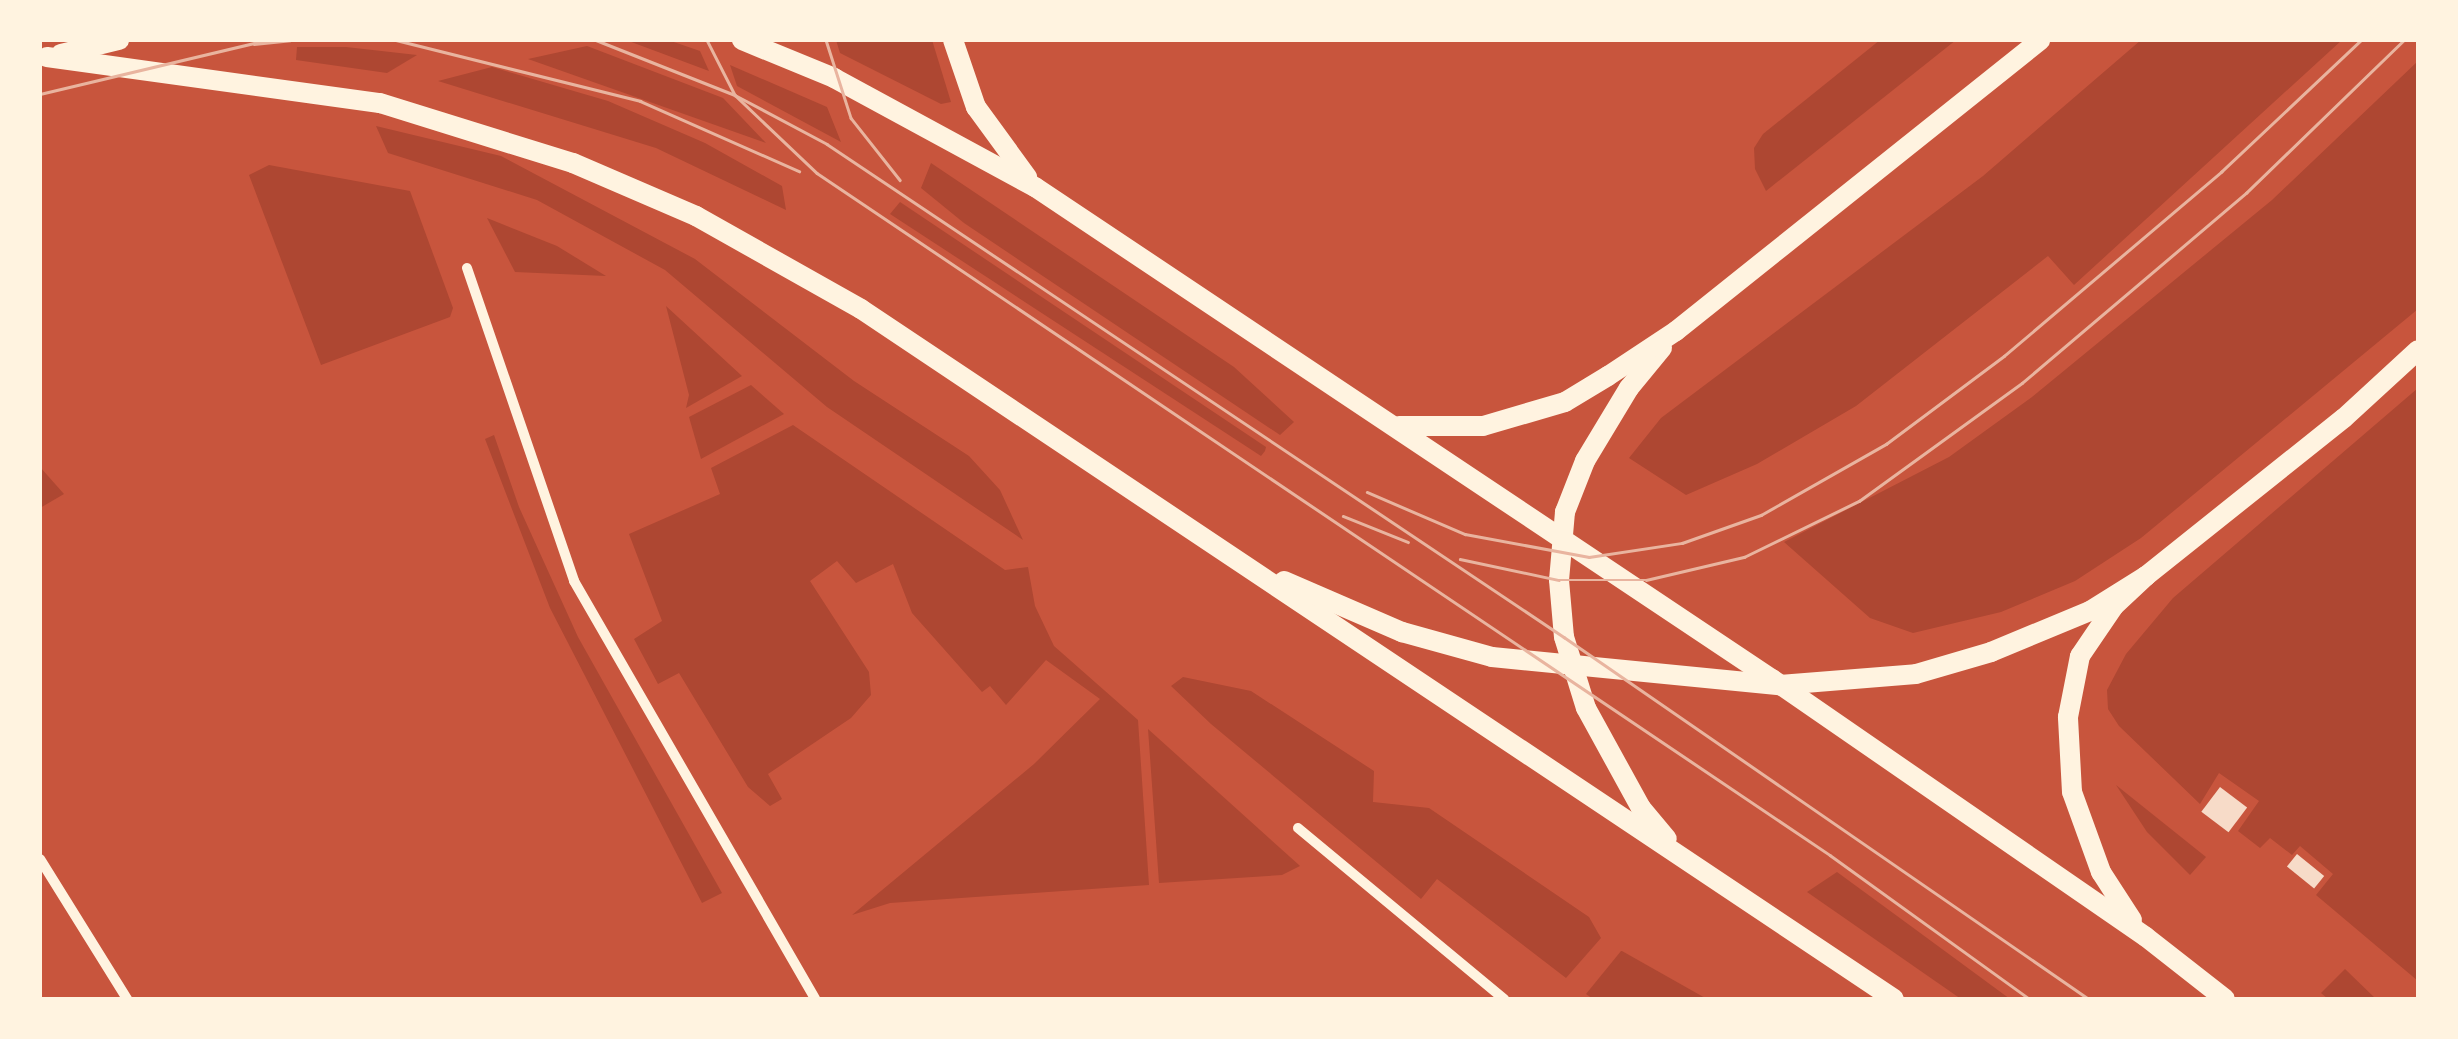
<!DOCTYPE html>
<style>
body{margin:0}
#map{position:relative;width:2458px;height:1039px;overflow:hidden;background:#c8553d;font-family:Signika,sans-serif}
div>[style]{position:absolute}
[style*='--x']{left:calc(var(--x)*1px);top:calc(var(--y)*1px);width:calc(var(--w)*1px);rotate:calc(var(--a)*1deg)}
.green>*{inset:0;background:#ae4732}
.building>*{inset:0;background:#f7dbc8;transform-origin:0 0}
.minor>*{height:10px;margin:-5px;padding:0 5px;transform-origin:5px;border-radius:5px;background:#fff3e0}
.secondary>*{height:20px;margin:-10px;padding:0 10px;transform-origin:10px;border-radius:10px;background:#fff3e0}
.tram>*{height:2.5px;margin:-1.25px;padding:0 1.25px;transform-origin:1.25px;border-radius:1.25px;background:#e9b49f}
span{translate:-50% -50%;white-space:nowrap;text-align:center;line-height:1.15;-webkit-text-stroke:9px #fff3e0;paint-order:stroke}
.frame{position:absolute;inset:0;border:42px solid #fff3e0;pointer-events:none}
</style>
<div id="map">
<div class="green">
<i style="clip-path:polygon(626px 40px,668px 40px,700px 51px,709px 71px)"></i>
<i style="clip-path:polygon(836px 40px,932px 40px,951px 102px,941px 104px,840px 53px)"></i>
<i style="clip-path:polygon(1880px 40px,1956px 40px,1766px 191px,1755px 169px,1754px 148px,1763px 134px)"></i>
<i style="clip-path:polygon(2141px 40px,2342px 40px,2074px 285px,2048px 256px,1856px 406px,1757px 464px,1686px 495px,1629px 458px,1661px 418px,1983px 176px)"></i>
<i style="clip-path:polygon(587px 46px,723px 98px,766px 143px,528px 59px)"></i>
<i style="clip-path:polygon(297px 47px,346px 47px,417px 55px,387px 73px,296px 60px)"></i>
<i style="clip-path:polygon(2418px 61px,2418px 309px,2141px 538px,2075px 581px,2001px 612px,1913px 633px,1870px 618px,1784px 542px,1949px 457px,2032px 397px,2272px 200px)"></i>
<i style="clip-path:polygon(730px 65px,827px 107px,841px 142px,737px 86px)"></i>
<i style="clip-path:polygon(492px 67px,608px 101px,705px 143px,782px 186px,786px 210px,656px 148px,438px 81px)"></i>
<i style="clip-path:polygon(376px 126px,501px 156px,695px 259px,854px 381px,969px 456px,1000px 490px,1023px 540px,827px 407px,665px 270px,537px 200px,388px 153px)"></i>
<i style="clip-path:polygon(931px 163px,1234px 367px,1294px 422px,1280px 435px,964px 223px,921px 188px)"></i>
<i style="clip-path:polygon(269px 165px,410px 191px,453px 308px,450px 317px,321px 365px,249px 175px)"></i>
<i style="clip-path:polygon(900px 202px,1266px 447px,1265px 451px,1261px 456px,890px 214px)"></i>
<i style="clip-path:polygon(487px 218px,557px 246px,606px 276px,515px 272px)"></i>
<i style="clip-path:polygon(666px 306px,742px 376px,686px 408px,689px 395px)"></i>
<i style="clip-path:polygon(751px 385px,784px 414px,701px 459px,689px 417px)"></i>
<i style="clip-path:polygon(2418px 388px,2418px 981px,2316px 895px,2333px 874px,2300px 846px,2292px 855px,2270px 838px,2260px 848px,2238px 831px,2259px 801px,2219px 773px,2200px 804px,2119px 726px,2108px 709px,2107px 690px,2126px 654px,2173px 598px)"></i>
<i style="clip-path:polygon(793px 425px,1005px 570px,1028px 567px,1035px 606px,1054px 646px,1138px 720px,1149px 885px,890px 903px,852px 915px,1034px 764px,1100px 699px,1046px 660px,1006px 705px,990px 686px,982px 692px,912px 613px,893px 564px,856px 583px,837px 561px,810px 581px,869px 672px,871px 695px,851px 718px,768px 774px,782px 799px,770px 806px,748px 787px,679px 673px,658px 684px,634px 639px,662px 621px,629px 534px,720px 494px,711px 468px)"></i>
<i style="clip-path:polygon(494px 435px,519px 507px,578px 637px,722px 893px,702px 903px,550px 608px,485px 439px)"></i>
<i style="clip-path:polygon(40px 467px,64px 494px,40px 508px)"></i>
<i style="clip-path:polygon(1183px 677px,1251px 691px,1374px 771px,1373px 802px,1429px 808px,1589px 917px,1601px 938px,1566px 978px,1437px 879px,1421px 899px,1211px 724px,1171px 686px)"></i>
<i style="clip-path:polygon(1148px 729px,1299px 865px,1300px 866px,1282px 875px,1159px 883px)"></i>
<i style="clip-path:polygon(2116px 785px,2206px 857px,2190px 875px,2147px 832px)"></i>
<i style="clip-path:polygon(1837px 872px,1908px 924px,2010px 999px,1961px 999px,1807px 892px)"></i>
<i style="clip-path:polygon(1621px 951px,1622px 951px,1707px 999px,1593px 999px,1586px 994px)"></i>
<i style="clip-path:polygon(2345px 969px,2376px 999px,2328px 999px,2321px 993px)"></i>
</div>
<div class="building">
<i style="left:2220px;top:787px;width:34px;height:31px;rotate:37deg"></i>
<i style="left:2297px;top:854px;width:35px;height:16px;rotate:39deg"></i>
</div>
<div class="minor">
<i style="--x:467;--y:268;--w:331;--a:71.1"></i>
<i style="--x:574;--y:581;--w:482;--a:60"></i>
<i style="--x:1298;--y:828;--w:268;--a:39.7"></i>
<i style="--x:40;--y:859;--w:165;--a:58.1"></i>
</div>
<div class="secondary">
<i style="--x:742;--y:40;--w:100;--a:22.4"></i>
<i style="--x:834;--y:78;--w:229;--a:28.5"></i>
<i style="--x:1035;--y:187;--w:886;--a:33.73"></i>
<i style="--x:1772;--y:679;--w:454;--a:34.6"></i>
<i style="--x:2146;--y:937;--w:100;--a:38.1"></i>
<i style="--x:953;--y:40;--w:71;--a:71.1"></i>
<i style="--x:976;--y:107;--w:87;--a:53.9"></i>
<i style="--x:61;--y:54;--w:60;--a:-13.6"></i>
<i style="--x:47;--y:57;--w:336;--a:7.9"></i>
<i style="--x:380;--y:103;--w:202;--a:17.3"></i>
<i style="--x:573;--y:163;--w:134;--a:23.3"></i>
<i style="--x:696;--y:216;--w:189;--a:29.4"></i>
<i style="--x:861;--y:309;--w:1242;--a:33.74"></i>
<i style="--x:1662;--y:348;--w:52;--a:129.5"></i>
<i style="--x:1629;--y:388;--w:85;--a:121.1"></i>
<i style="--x:1585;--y:461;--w:55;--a:111.4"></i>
<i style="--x:1565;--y:512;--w:68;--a:95"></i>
<i style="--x:1559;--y:580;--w:57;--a:85"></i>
<i style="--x:1564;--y:637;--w:74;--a:72.8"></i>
<i style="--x:1586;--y:708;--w:114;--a:61.2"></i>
<i style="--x:1641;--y:808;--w:40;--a:50"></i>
<i style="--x:1399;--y:426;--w:84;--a:0"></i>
<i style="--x:1483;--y:426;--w:85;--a:-16.3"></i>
<i style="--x:1565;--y:402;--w:50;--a:-31.2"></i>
<i style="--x:1608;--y:376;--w:82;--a:-33.5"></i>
<i style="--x:1676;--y:331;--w:466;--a:-38.6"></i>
<i style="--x:1284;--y:581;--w:129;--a:23.4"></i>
<i style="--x:1402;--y:632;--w:93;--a:15.5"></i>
<i style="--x:1492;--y:657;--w:289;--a:5.6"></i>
<i style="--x:1780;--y:685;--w:136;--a:-4.6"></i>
<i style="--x:1916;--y:674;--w:78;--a:-16.3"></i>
<i style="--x:1991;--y:652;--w:107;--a:-22.5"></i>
<i style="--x:2090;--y:611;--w:66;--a:-32"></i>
<i style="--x:2132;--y:920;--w:57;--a:-122.9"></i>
<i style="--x:2101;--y:872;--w:85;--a:-109.9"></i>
<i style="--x:2072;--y:792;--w:75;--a:-93.1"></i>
<i style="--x:2068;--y:717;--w:62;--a:-78.9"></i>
<i style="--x:2080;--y:656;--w:60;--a:-55.8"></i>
<i style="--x:2114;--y:606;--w:44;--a:-43.2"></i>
<i style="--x:2146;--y:576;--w:253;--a:-38.6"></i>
<i style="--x:2344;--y:418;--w:100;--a:-42.6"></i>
</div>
<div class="tram">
<i style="--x:396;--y:40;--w:252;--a:14"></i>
<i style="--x:640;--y:101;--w:174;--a:23.8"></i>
<i style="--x:596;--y:40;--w:149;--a:21.6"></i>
<i style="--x:735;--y:95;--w:104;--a:28"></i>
<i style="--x:827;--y:144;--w:887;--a:33.78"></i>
<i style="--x:1564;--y:637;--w:638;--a:34.59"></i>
<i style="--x:707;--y:40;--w:62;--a:63"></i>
<i style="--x:735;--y:95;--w:113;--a:43.6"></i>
<i style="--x:817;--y:173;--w:1221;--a:33.95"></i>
<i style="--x:1830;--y:855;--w:246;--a:35.8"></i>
<i style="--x:826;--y:40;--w:82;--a:72.2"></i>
<i style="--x:851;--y:118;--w:79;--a:51.7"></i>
<i style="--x:254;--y:44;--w:36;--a:-6"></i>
<i style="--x:40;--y:94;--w:232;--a:-13.4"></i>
<i style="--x:1367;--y:492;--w:107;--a:23.2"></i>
<i style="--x:1465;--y:534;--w:126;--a:10.5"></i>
<i style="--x:1589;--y:557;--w:94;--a:-8.6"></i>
<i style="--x:1682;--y:543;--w:84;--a:-19.5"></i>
<i style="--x:1761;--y:515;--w:144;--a:-29.6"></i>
<i style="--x:1886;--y:444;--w:147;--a:-36.7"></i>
<i style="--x:2004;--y:356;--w:285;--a:-40.3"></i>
<i style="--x:2221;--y:172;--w:192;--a:-43.3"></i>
<i style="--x:1343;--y:516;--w:70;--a:21.8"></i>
<i style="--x:1460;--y:559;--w:101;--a:12"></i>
<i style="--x:1559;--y:580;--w:87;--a:0"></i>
<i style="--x:1646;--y:580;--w:101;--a:-13.2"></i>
<i style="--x:1744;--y:557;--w:128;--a:-26"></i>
<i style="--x:1859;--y:501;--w:201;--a:-35.9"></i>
<i style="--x:2022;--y:383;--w:294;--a:-40.3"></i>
<i style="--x:2246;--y:193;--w:220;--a:-44.1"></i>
</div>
<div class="frame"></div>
</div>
